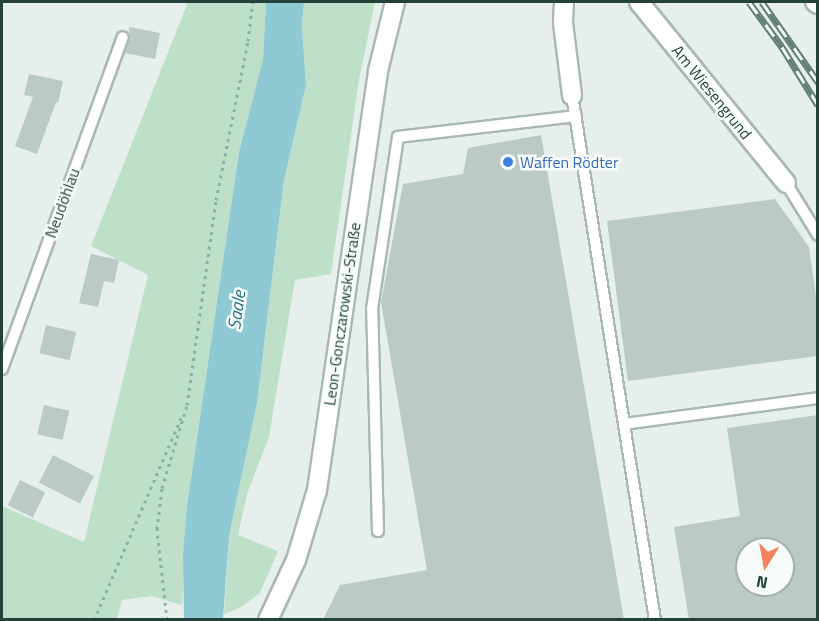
<!DOCTYPE html>
<meta charset="utf-8">
<style>
body{margin:0}
#map{position:relative;width:819px;height:621px;overflow:hidden;background:#e6efeb;font-family:"Titillium Web",sans-serif}
div>[style]{position:absolute}
[style*='--x']{left:calc(var(--x)*1px);top:calc(var(--y)*1px);width:calc(var(--w)*1px);rotate:calc(var(--a)*1deg)}
.green>*{inset:0;background:#bfe0c8}
.water>*{inset:0;background:#8ec9d4}
.building>*{inset:0;background:#bbcac4;transform-origin:0 0}
.path>*{height:3px;margin-top:-1.5px;transform-origin:0;background:repeating-linear-gradient(90deg,#86b3a5 0 3px,transparent 0 7.5px)}
.roads{filter:drop-shadow(2px 0 #a8b8b2) drop-shadow(-2px 0 #a8b8b2) drop-shadow(0 2px #a8b8b2) drop-shadow(0 -2px #a8b8b2)}
.lane>*{height:10px;margin:-5px;padding:0 5px;transform-origin:5px;border-radius:5px;background:#fff}
.street>*{height:18px;margin:-9px;padding:0 9px;transform-origin:9px;border-radius:9px;background:#fff}
.secondary>*{height:18px;margin:-9px;padding:0 9px;transform-origin:9px;border-radius:9px;background:#fff}
.rail>*{height:7px;margin-top:-3.5px;transform-origin:0;background:repeating-linear-gradient(90deg,#f7fbf9 0 14px,#5f7d75 0 28px);box-sizing:border-box;border-block:2px solid #5f7d75}
.dots>*{width:16px;height:16px;translate:-50% -50%;box-sizing:border-box;border:3px solid #f7fbf9;border-radius:50%}
span{translate:-50% -50%;white-space:nowrap;text-align:center;line-height:1.15;-webkit-text-stroke:5px #f7fbf9;paint-order:stroke}
.street-label{font-size:16px;color:#24423a}
.shop-label{font-size:16px;color:#366cbe}
.left{translate:0 -50%;text-align:left}
.water-label{font-size:18px;color:#1c6f80;font-style:italic}
.frame{position:absolute;inset:0;border:3px solid #24423a;pointer-events:none}
.north{position:absolute;left:735px;top:537px;width:60px;height:60px;box-sizing:border-box;background:#f7fbf9;border:2px solid #a3b1ad;border-radius:50%;rotate:191deg;font-size:16px;font-weight:700;line-height:24px;text-align:center;color:#24423a}
.north::after{content:'';display:block;margin:auto;width:21px;height:27px;background:#f4845f;clip-path:polygon(50% 0,100% 100%,50% 72%,0 100%)}
</style>
<div id="map">
<div class="green">
<i style="clip-path:polygon(188px 2px,266px 2px,263px 59px,239px 152px,187px 506px,182px 605px,151px 596px,122px 600px,117px 619px,2px 620px,2px 506px,84px 542px,148px 275px,91px 246px)"></i>
<i style="clip-path:polygon(304px 2px,375px 2px,359px 80px,331px 274px,295px 280px,269px 437px,247px 494px,238px 535px,278px 551px,260px 593px,240px 608px,224px 614px,229px 536px,257px 403px,284px 180px,306px 85px,302px 27px)"></i>
</div>
<div class="water">
<i style="clip-path:polygon(266px 2px,304px 2px,302px 27px,306px 85px,284px 180px,257px 403px,229px 536px,223px 619px,184px 619px,183px 555px,187px 506px,239px 152px,263px 59px)"></i>
</div>
<div class="building">
<i style="clip-path:polygon(129px 27px,160px 33px,155px 59px,125px 53px,130px 39px)"></i>
<i style="clip-path:polygon(29px 74px,63px 81px,58px 103px,56px 102px,37px 154px,15px 146px,33px 97px,24px 95px)"></i>
<i style="clip-path:polygon(541px 135px,624px 620px,323px 620px,340px 585px,427px 570px,381px 302px,403px 184px,463px 174px,468px 148px)"></i>
<i style="clip-path:polygon(775px 199px,809px 247px,818px 311px,818px 356px,628px 381px,607px 221px)"></i>
<i style="clip-path:polygon(91px 254px,119px 260px,114px 283px,104px 281px,98px 307px,79px 303px)"></i>
<i style="left:46px;top:325px;width:31px;height:29px;rotate:13deg"></i>
<i style="left:44px;top:405px;width:26px;height:30px;rotate:13deg"></i>
<i style="clip-path:polygon(evenodd,818px 415px,818px 620px,689px 620px,674px 527px,740px 516px,727px 428px,818px 415px,747px 549px,783px 549px,783px 585px,747px 585px,747px 549px)"></i>
<i style="left:53px;top:455px;width:46px;height:31px;rotate:27deg"></i>
<i style="left:20px;top:480px;width:28px;height:28px;rotate:26deg"></i>
</div>
<div class="path">
<i style="--x:94;--y:620;--w:220;--a:-66.7"></i>
<i style="--x:167;--y:620;--w:92;--a:-96.3"></i>
<i style="--x:157;--y:529;--w:41;--a:-83"></i>
<i style="--x:162;--y:488;--w:87;--a:-73.2"></i>
<i style="--x:187;--y:405;--w:207;--a:-81.9"></i>
<i style="--x:216;--y:200;--w:162;--a:-78.6"></i>
<i style="--x:248;--y:41;--w:39;--a:-83"></i>
</div>
<div class="roads">
<div class="lane">
<i style="--x:572;--y:95;--w:532;--a:81.02"></i>
<i style="--x:786;--y:183;--w:61;--a:58.4"></i>
<i style="--x:2;--y:369;--w:353;--a:-70"></i>
<i style="--x:624;--y:424;--w:196;--a:-7.6"></i>
<i style="--x:378;--y:531;--w:222;--a:-91.5"></i>
<i style="--x:372;--y:309;--w:174;--a:-81.4"></i>
<i style="--x:398;--y:137;--w:179;--a:-6.7"></i>
</div>
<div class="street">
<i style="--x:564;--y:2;--w:21;--a:93"></i>
<i style="--x:563;--y:23;--w:73;--a:82.9"></i>
<i style="--x:639;--y:2;--w:233;--a:50.9"></i>
</div>
<div class="secondary">
<i style="--x:815;--y:2;--w:4;--a:34"></i>
<i style="--x:268;--y:620;--w:66;--a:-65"></i>
<i style="--x:296;--y:560;--w:73;--a:-73.3"></i>
<i style="--x:317;--y:490;--w:423;--a:-81.7"></i>
<i style="--x:378;--y:71;--w:71;--a:-76.2"></i>
</div>
</div>
<div class="rail">
<i style="--x:749;--y:2;--w:56;--a:53.7"></i>
<i style="--x:782;--y:47;--w:68;--a:58.2"></i>
<i style="--x:762;--y:2;--w:98;--a:55"></i>
</div>
<div class="dots">
<i style="left:508px;top:162px;background:#3f7fe0"></i>
</div>
<div class="street-label">
<span style="left:712px;top:92px;rotate:51deg">Am Wiesengrund</span>
<span style="left:62px;top:203px;rotate:-70deg">Neudöhlau</span>
<span style="left:342px;top:314px;rotate:-82deg">Leon-Gonczarowski-Straße</span>
</div>
<div class="shop-label">
<span class="left" style="left:520px;top:162px">Waffen Rödter</span>
</div>
<div class="water-label">
<span style="left:237px;top:310px;rotate:-82deg">Saale</span>
</div>
<div class="frame"></div>
<div class="north">N</div>
</div>
